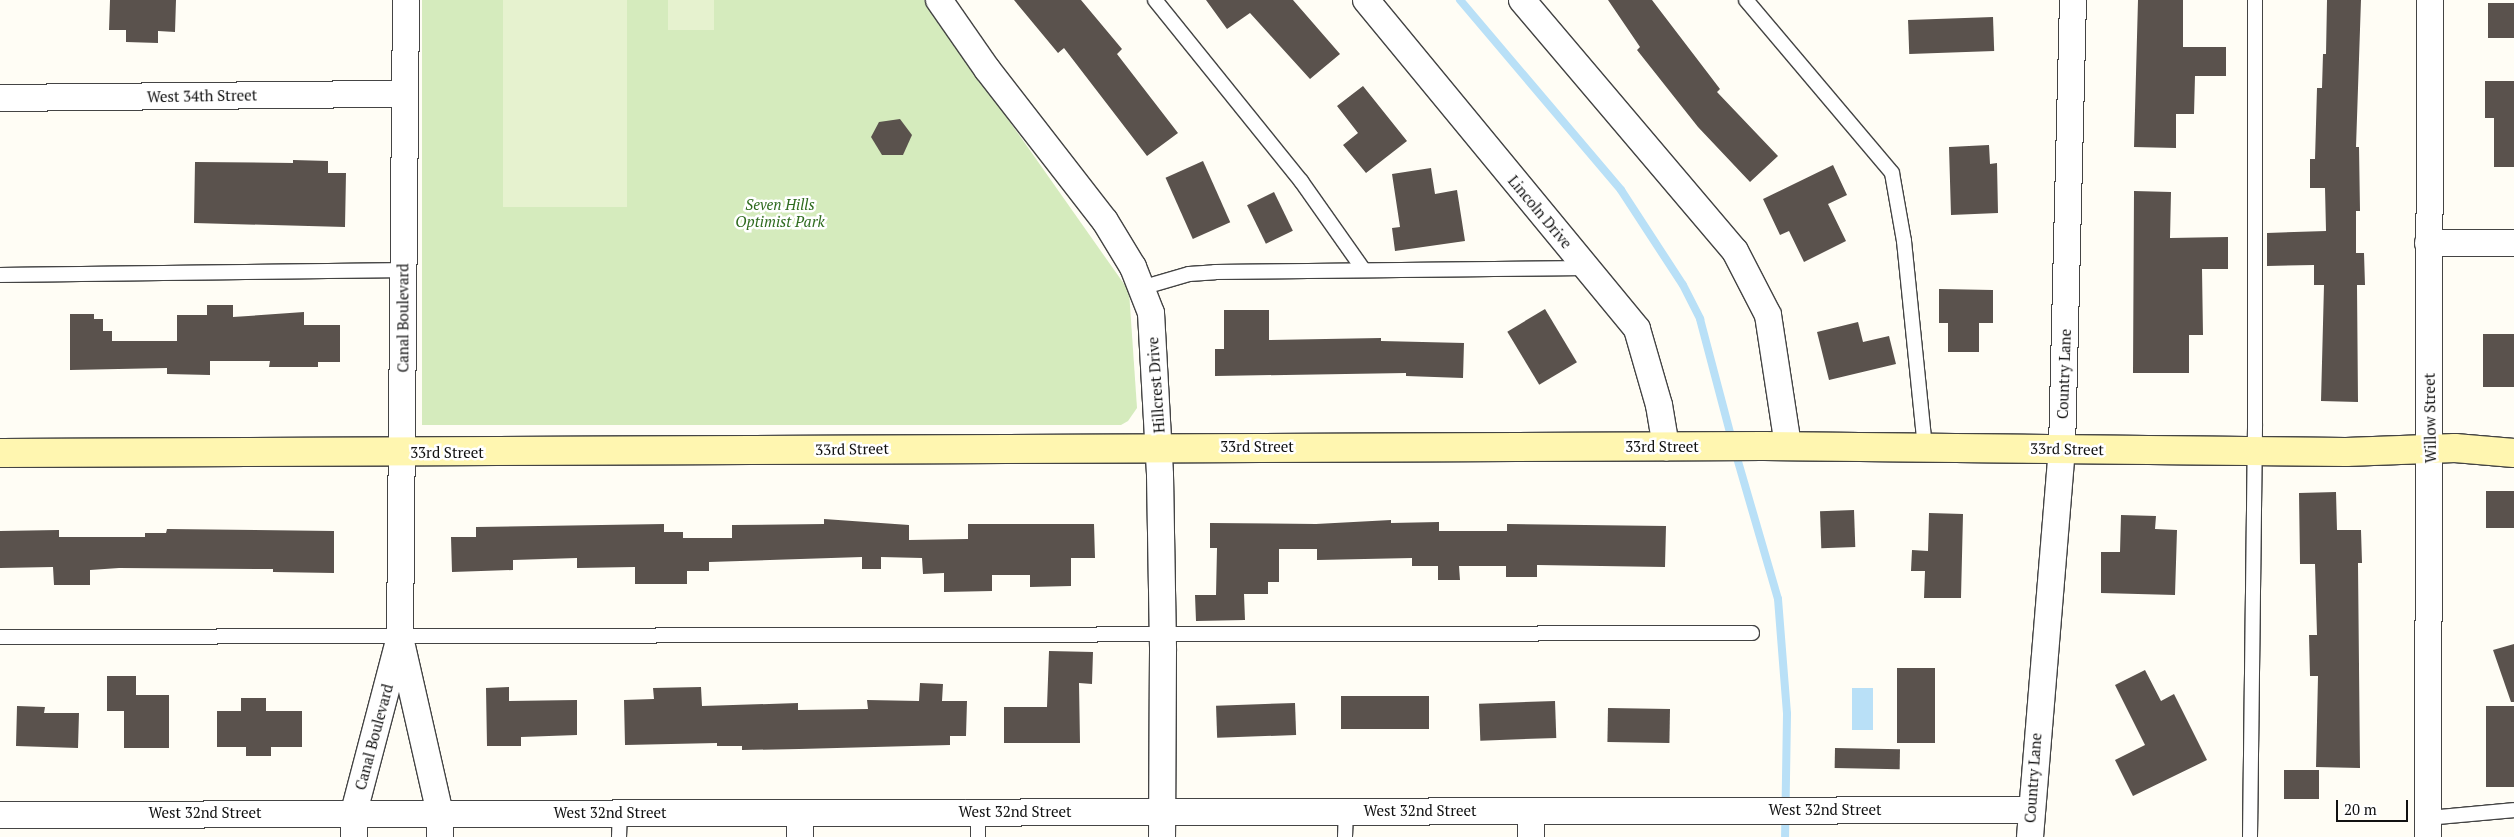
<!DOCTYPE html>
<style>
body{margin:0}
#map{position:relative;width:2514px;height:837px;overflow:hidden;background:#fffdf5;font-family:"PT Serif",serif}
div>[style]{position:absolute}
[style*='--x']{left:calc(var(--x)*1px);top:calc(var(--y)*1px);width:calc(var(--w)*1px);rotate:calc(var(--a)*1deg)}
.green>*{inset:0;background:#d5ebbd}
.pitch>*{inset:0;background:#e6f2cf;transform-origin:0 0}
.water>*{inset:0;background:#b9e0f7;transform-origin:0 0}
.stream>*{height:8px;margin:-4px;padding:0 4px;transform-origin:4px;border-radius:4px;background:#b9e0f7}
.building>*{inset:0;background:#5a524d;transform-origin:0 0}
.roads{filter:drop-shadow(1px 0 #444) drop-shadow(-1px 0 #444) drop-shadow(0 1px #444) drop-shadow(0 -1px #444)}
.lane>*{height:14px;margin:-7px;padding:0 7px;transform-origin:7px;border-radius:7px;background:#fff}
.street>*{height:26px;margin:-13px;padding:0 13px;transform-origin:13px;border-radius:13px;background:#fff}
.secondary>*{height:28px;margin:-14px;padding:0 14px;transform-origin:14px;border-radius:14px;background:#fff6b0}
span{translate:-50% -50%;white-space:nowrap;text-align:center;line-height:1.15;-webkit-text-stroke:5px #fff;paint-order:stroke}
.street-label{font-size:15px;color:#111}
.park-label{font-size:15px;color:#2f6b1f;font-style:italic}
.scale{position:absolute;left:2336px;top:800px;width:72px;height:22px;box-sizing:border-box;border:2px solid #111;border-top:0;padding-left:6px;font-size:15px;line-height:18px;white-space:nowrap;color:#111;-webkit-text-stroke:4px #fff;paint-order:stroke}
</style>
<div id="map">
<div class="green">
<i style="clip-path:polygon(422px 0,924px 0,1129px 291px,1137px 408px,1128px 421px,1121px 425px,422px 425px)"></i>
</div>
<div class="pitch">
<i style="left:503px;top:0;width:124px;height:207px"></i>
<i style="left:668px;top:0;width:46px;height:30px"></i>
</div>
<div class="water">
<i style="left:1852px;top:688px;width:21px;height:42px"></i>
</div>
<div class="stream">
<i style="--x:1460;--y:0;--w:249;--a:49.7"></i>
<i style="--x:1621;--y:190;--w:113;--a:56.9"></i>
<i style="--x:1683;--y:285;--w:38;--a:63"></i>
<i style="--x:1700;--y:319;--w:125;--a:75.2"></i>
<i style="--x:1735;--y:451;--w:154;--a:73.8"></i>
<i style="--x:1778;--y:599;--w:115;--a:85.5"></i>
<i style="--x:1787;--y:714;--w:123;--a:90.9"></i>
</div>
<div class="building">
<i style="clip-path:polygon(110px 0,176px 0,175px 32px,158px 31px,158px 43px,126px 42px,126px 30px,109px 30px)"></i>
<i style="clip-path:polygon(1014px 0,1081px 0,1122px 49px,1117px 54px,1178px 133px,1147px 156px,1064px 48px,1058px 53px)"></i>
<i style="clip-path:polygon(1206px 0,1293px 0,1340px 54px,1310px 79px,1250px 13px,1227px 29px)"></i>
<i style="clip-path:polygon(1608px 0,1652px 0,1720px 89px,1717px 92px,1778px 156px,1750px 182px,1698px 127px,1637px 50px,1640px 47px)"></i>
<i style="clip-path:polygon(2138px 0,2183px 0,2183px 47px,2226px 47px,2226px 76px,2195px 76px,2194px 114px,2176px 114px,2176px 148px,2134px 147px)"></i>
<i style="clip-path:polygon(2327px 0,2361px 0,2356px 147px,2359px 147px,2360px 211px,2356px 211px,2356px 253px,2364px 253px,2365px 285px,2357px 285px,2358px 402px,2321px 401px,2324px 285px,2314px 285px,2314px 265px,2267px 266px,2267px 233px,2326px 231px,2325px 188px,2310px 188px,2310px 159px,2315px 159px,2317px 88px,2322px 88px,2323px 54px,2326px 54px)"></i>
<i style="left:2514px;top:3px;width:35px;height:26px;rotate:90deg"></i>
<i style="left:1993px;top:17px;width:34px;height:85px;rotate:88deg"></i>
<i style="clip-path:polygon(2485px 81px,2514px 81px,2514px 167px,2494px 167px,2494px 118px,2485px 118px)"></i>
<i style="clip-path:polygon(1363px 86px,1407px 141px,1366px 173px,1343px 145px,1358px 133px,1337px 106px)"></i>
<i style="clip-path:polygon(900px 119px,912px 135px,903px 155px,882px 155px,871px 137px,879px 122px)"></i>
<i style="clip-path:polygon(1989px 145px,1990px 164px,1997px 163px,1998px 213px,1951px 215px,1949px 147px)"></i>
<i style="clip-path:polygon(293px 160px,328px 161px,328px 173px,346px 173px,345px 227px,194px 223px,195px 162px,293px 163px)"></i>
<i style="left:1203px;top:161px;width:67px;height:41px;rotate:66deg"></i>
<i style="clip-path:polygon(1833px 165px,1847px 195px,1828px 204px,1846px 241px,1804px 262px,1789px 231px,1780px 235px,1763px 199px)"></i>
<i style="clip-path:polygon(1431px 168px,1435px 194px,1457px 190px,1465px 241px,1395px 251px,1392px 228px,1400px 227px,1392px 174px)"></i>
<i style="clip-path:polygon(2134px 191px,2171px 192px,2170px 238px,2228px 237px,2228px 269px,2202px 269px,2203px 335px,2189px 335px,2189px 373px,2133px 373px)"></i>
<i style="left:1274px;top:192px;width:43px;height:30px;rotate:64deg"></i>
<i style="clip-path:polygon(1939px 289px,1993px 290px,1993px 323px,1979px 323px,1979px 352px,1948px 352px,1948px 323px,1939px 323px)"></i>
<i style="clip-path:polygon(207px 305px,233px 305px,233px 317px,304px 312px,304px 325px,340px 325px,340px 362px,318px 362px,318px 367px,269px 367px,270px 361px,210px 361px,210px 375px,167px 374px,167px 368px,70px 370px,70px 314px,94px 314px,94px 319px,103px 319px,103px 331px,112px 331px,112px 341px,177px 341px,177px 315px,207px 315px)"></i>
<i style="left:1545px;top:309px;width:62px;height:44px;rotate:59deg"></i>
<i style="clip-path:polygon(1224px 310px,1269px 310px,1269px 340px,1381px 338px,1381px 341px,1464px 343px,1463px 378px,1406px 376px,1406px 373px,1215px 376px,1215px 349px,1224px 349px)"></i>
<i style="clip-path:polygon(1858px 322px,1863px 342px,1889px 336px,1896px 364px,1829px 380px,1817px 332px)"></i>
<i style="left:2514px;top:334px;width:53px;height:31px;rotate:90deg"></i>
<i style="left:2486px;top:491px;width:28px;height:37px"></i>
<i style="clip-path:polygon(2336px 492px,2337px 530px,2361px 530px,2362px 563px,2358px 563px,2360px 768px,2316px 767px,2318px 676px,2310px 676px,2309px 635px,2317px 635px,2315px 564px,2300px 564px,2299px 493px)"></i>
<i style="left:1854px;top:510px;width:37px;height:34px;rotate:88deg"></i>
<i style="clip-path:polygon(1929px 513px,1963px 514px,1961px 598px,1924px 598px,1925px 571px,1911px 571px,1912px 550px,1928px 551px)"></i>
<i style="clip-path:polygon(2121px 515px,2156px 516px,2155px 529px,2177px 530px,2175px 595px,2101px 593px,2101px 552px,2120px 552px)"></i>
<i style="clip-path:polygon(824px 519px,909px 525px,909px 540px,968px 539px,968px 524px,1094px 524px,1095px 558px,1071px 558px,1071px 586px,1030px 587px,1030px 575px,992px 575px,992px 591px,944px 592px,944px 573px,923px 574px,922px 558px,881px 557px,881px 569px,862px 569px,862px 557px,709px 562px,709px 571px,687px 571px,687px 584px,635px 584px,635px 567px,577px 568px,577px 558px,513px 560px,513px 570px,452px 572px,451px 537px,476px 537px,476px 527px,664px 524px,664px 532px,683px 532px,683px 538px,732px 538px,732px 525px,824px 524px)"></i>
<i style="clip-path:polygon(1391px 520px,1391px 523px,1439px 522px,1439px 531px,1507px 531px,1507px 524px,1666px 526px,1665px 567px,1537px 565px,1537px 577px,1506px 577px,1506px 566px,1459px 566px,1460px 580px,1438px 580px,1438px 566px,1412px 566px,1412px 558px,1317px 560px,1317px 549px,1279px 549px,1279px 582px,1268px 582px,1268px 594px,1244px 594px,1245px 620px,1196px 621px,1195px 595px,1216px 595px,1217px 548px,1210px 548px,1210px 523px,1316px 524px)"></i>
<i style="clip-path:polygon(167px 529px,334px 531px,334px 573px,273px 572px,273px 569px,119px 568px,90px 570px,90px 585px,54px 585px,53px 567px,0 568px,0 531px,59px 530px,59px 537px,145px 537px,145px 533px,166px 533px)"></i>
<i style="clip-path:polygon(2514px 644px,2514px 702px,2511px 702px,2493px 650px)"></i>
<i style="clip-path:polygon(1049px 651px,1093px 652px,1092px 684px,1079px 683px,1080px 743px,1004px 743px,1004px 707px,1047px 707px)"></i>
<i style="left:1897px;top:668px;width:38px;height:75px"></i>
<i style="clip-path:polygon(2145px 670px,2161px 701px,2174px 694px,2207px 760px,2133px 796px,2115px 760px,2145px 745px,2115px 685px)"></i>
<i style="clip-path:polygon(107px 676px,136px 676px,136px 695px,169px 695px,169px 748px,124px 748px,124px 711px,107px 711px)"></i>
<i style="clip-path:polygon(920px 683px,943px 684px,942px 701px,967px 701px,966px 736px,950px 736px,950px 745px,799px 749px,742px 750px,742px 746px,717px 746px,717px 743px,625px 745px,624px 700px,654px 699px,653px 688px,701px 687px,702px 706px,798px 703px,798px 710px,868px 709px,867px 700px,919px 701px)"></i>
<i style="clip-path:polygon(509px 687px,509px 701px,577px 700px,577px 735px,521px 737px,521px 746px,487px 746px,486px 688px)"></i>
<i style="left:1341px;top:696px;width:88px;height:33px"></i>
<i style="clip-path:polygon(241px 698px,266px 698px,266px 711px,302px 711px,302px 747px,271px 747px,271px 756px,246px 756px,246px 747px,217px 747px,217px 711px,241px 711px)"></i>
<i style="left:1555px;top:701px;width:37px;height:76px;rotate:88deg"></i>
<i style="left:1295px;top:703px;width:32px;height:79px;rotate:88deg"></i>
<i style="clip-path:polygon(17px 706px,45px 707px,44px 713px,79px 713px,78px 748px,16px 746px)"></i>
<i style="left:2514px;top:706px;width:81px;height:28px;rotate:90deg"></i>
<i style="left:1608px;top:708px;width:62px;height:34px;rotate:1deg"></i>
<i style="left:1835px;top:748px;width:65px;height:20px;rotate:1deg"></i>
<i style="left:2284px;top:770px;width:35px;height:29px"></i>
</div>
<div class="roads">
<div class="lane">
<i style="--x:1155;--y:0;--w:233;--a:51.1"></i>
<i style="--x:1301;--y:181;--w:108;--a:54.8"></i>
<i style="--x:1746;--y:0;--w:226;--a:49.8"></i>
<i style="--x:1892;--y:173;--w:69;--a:80"></i>
<i style="--x:1904;--y:241;--w:207;--a:84.2"></i>
<i style="--x:0;--y:275;--w:403;--a:-0.7"></i>
<i style="--x:1141;--y:288;--w:50;--a:-16.3"></i>
<i style="--x:1189;--y:274;--w:26;--a:-4"></i>
<i style="--x:1215;--y:272;--w:372;--a:-0.6"></i>
<i style="--x:0;--y:637;--w:1752;--a:-0.13"></i>
<i style="--x:2428;--y:818;--w:86;--a:-5.3"></i>
<i style="--x:619;--y:837;--w:24;--a:-88"></i>
<i style="--x:978;--y:837;--w:25;--a:-90"></i>
<i style="--x:1345;--y:837;--w:26;--a:-88"></i>
<i style="--x:2250;--y:837;--w:413;--a:-89.3"></i>
<i style="--x:2255;--y:424;--w:424;--a:-90"></i>
</div>
<div class="street">
<i style="--x:939;--y:0;--w:84;--a:55.2"></i>
<i style="--x:987;--y:69;--w:192;--a:52.2"></i>
<i style="--x:1105;--y:221;--w:54;--a:58.7"></i>
<i style="--x:1133;--y:267;--w:49;--a:68.6"></i>
<i style="--x:1151;--y:313;--w:162;--a:86.8"></i>
<i style="--x:1160;--y:475;--w:176;--a:89"></i>
<i style="--x:1163;--y:651;--w:186;--a:90.3"></i>
<i style="--x:1366;--y:0;--w:426;--a:50.5"></i>
<i style="--x:1637;--y:329;--w:79;--a:73.9"></i>
<i style="--x:1659;--y:405;--w:43;--a:80.5"></i>
<i style="--x:1522;--y:0;--w:329;--a:49.7"></i>
<i style="--x:1735;--y:251;--w:72;--a:62.7"></i>
<i style="--x:1768;--y:315;--w:133;--a:81.3"></i>
<i style="--x:0;--y:98;--w:405;--a:-0.6"></i>
<i style="--x:2428;--y:243;--w:86;--a:0"></i>
<i style="--x:401;--y:642;--w:176;--a:77.2"></i>
<i style="--x:440;--y:814;--w:23;--a:90"></i>
<i style="--x:0;--y:815;--w:2030;--a:-0.14"></i>
<i style="--x:354;--y:837;--w:25;--a:-90"></i>
<i style="--x:354;--y:812;--w:181;--a:-75.3"></i>
<i style="--x:400;--y:637;--w:637;--a:-89.46"></i>
<i style="--x:800;--y:837;--w:24;--a:-90"></i>
<i style="--x:1531;--y:837;--w:26;--a:-90"></i>
<i style="--x:2030;--y:837;--w:389;--a:-85.3"></i>
<i style="--x:2062;--y:449;--w:449;--a:-88.6"></i>
<i style="--x:2428;--y:837;--w:837;--a:-89.86"></i>
</div>
<div class="secondary">
<i style="--x:0;--y:453;--w:1764;--a:-0.23"></i>
<i style="--x:1764;--y:446;--w:582;--a:0.59"></i>
<i style="--x:2346;--y:452;--w:109;--a:-2.1"></i>
<i style="--x:2455;--y:448;--w:59;--a:4.8"></i>
</div>
</div>
<div class="street-label">
<span style="left:202px;top:96px;rotate:-1deg">West 34th Street</span>
<span style="left:1540px;top:212px;rotate:50deg">Lincoln Drive</span>
<span style="left:403px;top:318px;rotate:-90deg">Canal Boulevard</span>
<span style="left:2064px;top:374px;rotate:-88deg">Country Lane</span>
<span style="left:1156px;top:385px;rotate:-94deg">Hillcrest Drive</span>
<span style="left:2430px;top:418px;rotate:-91deg">Willow Street</span>
<span style="left:1257px;top:447px">33rd Street</span>
<span style="left:1662px;top:447px">33rd Street</span>
<span style="left:852px;top:449px;rotate:-1deg">33rd Street</span>
<span style="left:2067px;top:449px;rotate:1deg">33rd Street</span>
<span style="left:447px;top:453px">33rd Street</span>
<span style="left:374px;top:737px;rotate:-75deg">Canal Boulevard</span>
<span style="left:2033px;top:778px;rotate:-86deg">Country Lane</span>
<span style="left:1825px;top:810px">West 32nd Street</span>
<span style="left:1420px;top:811px">West 32nd Street</span>
<span style="left:1015px;top:812px">West 32nd Street</span>
<span style="left:205px;top:813px">West 32nd Street</span>
<span style="left:610px;top:813px">West 32nd Street</span>
</div>
<div class="park-label">
<span style="left:780px;top:213px">Seven Hills<br>Optimist Park</span>
</div>
<div class="scale">20 m</div>
</div>
